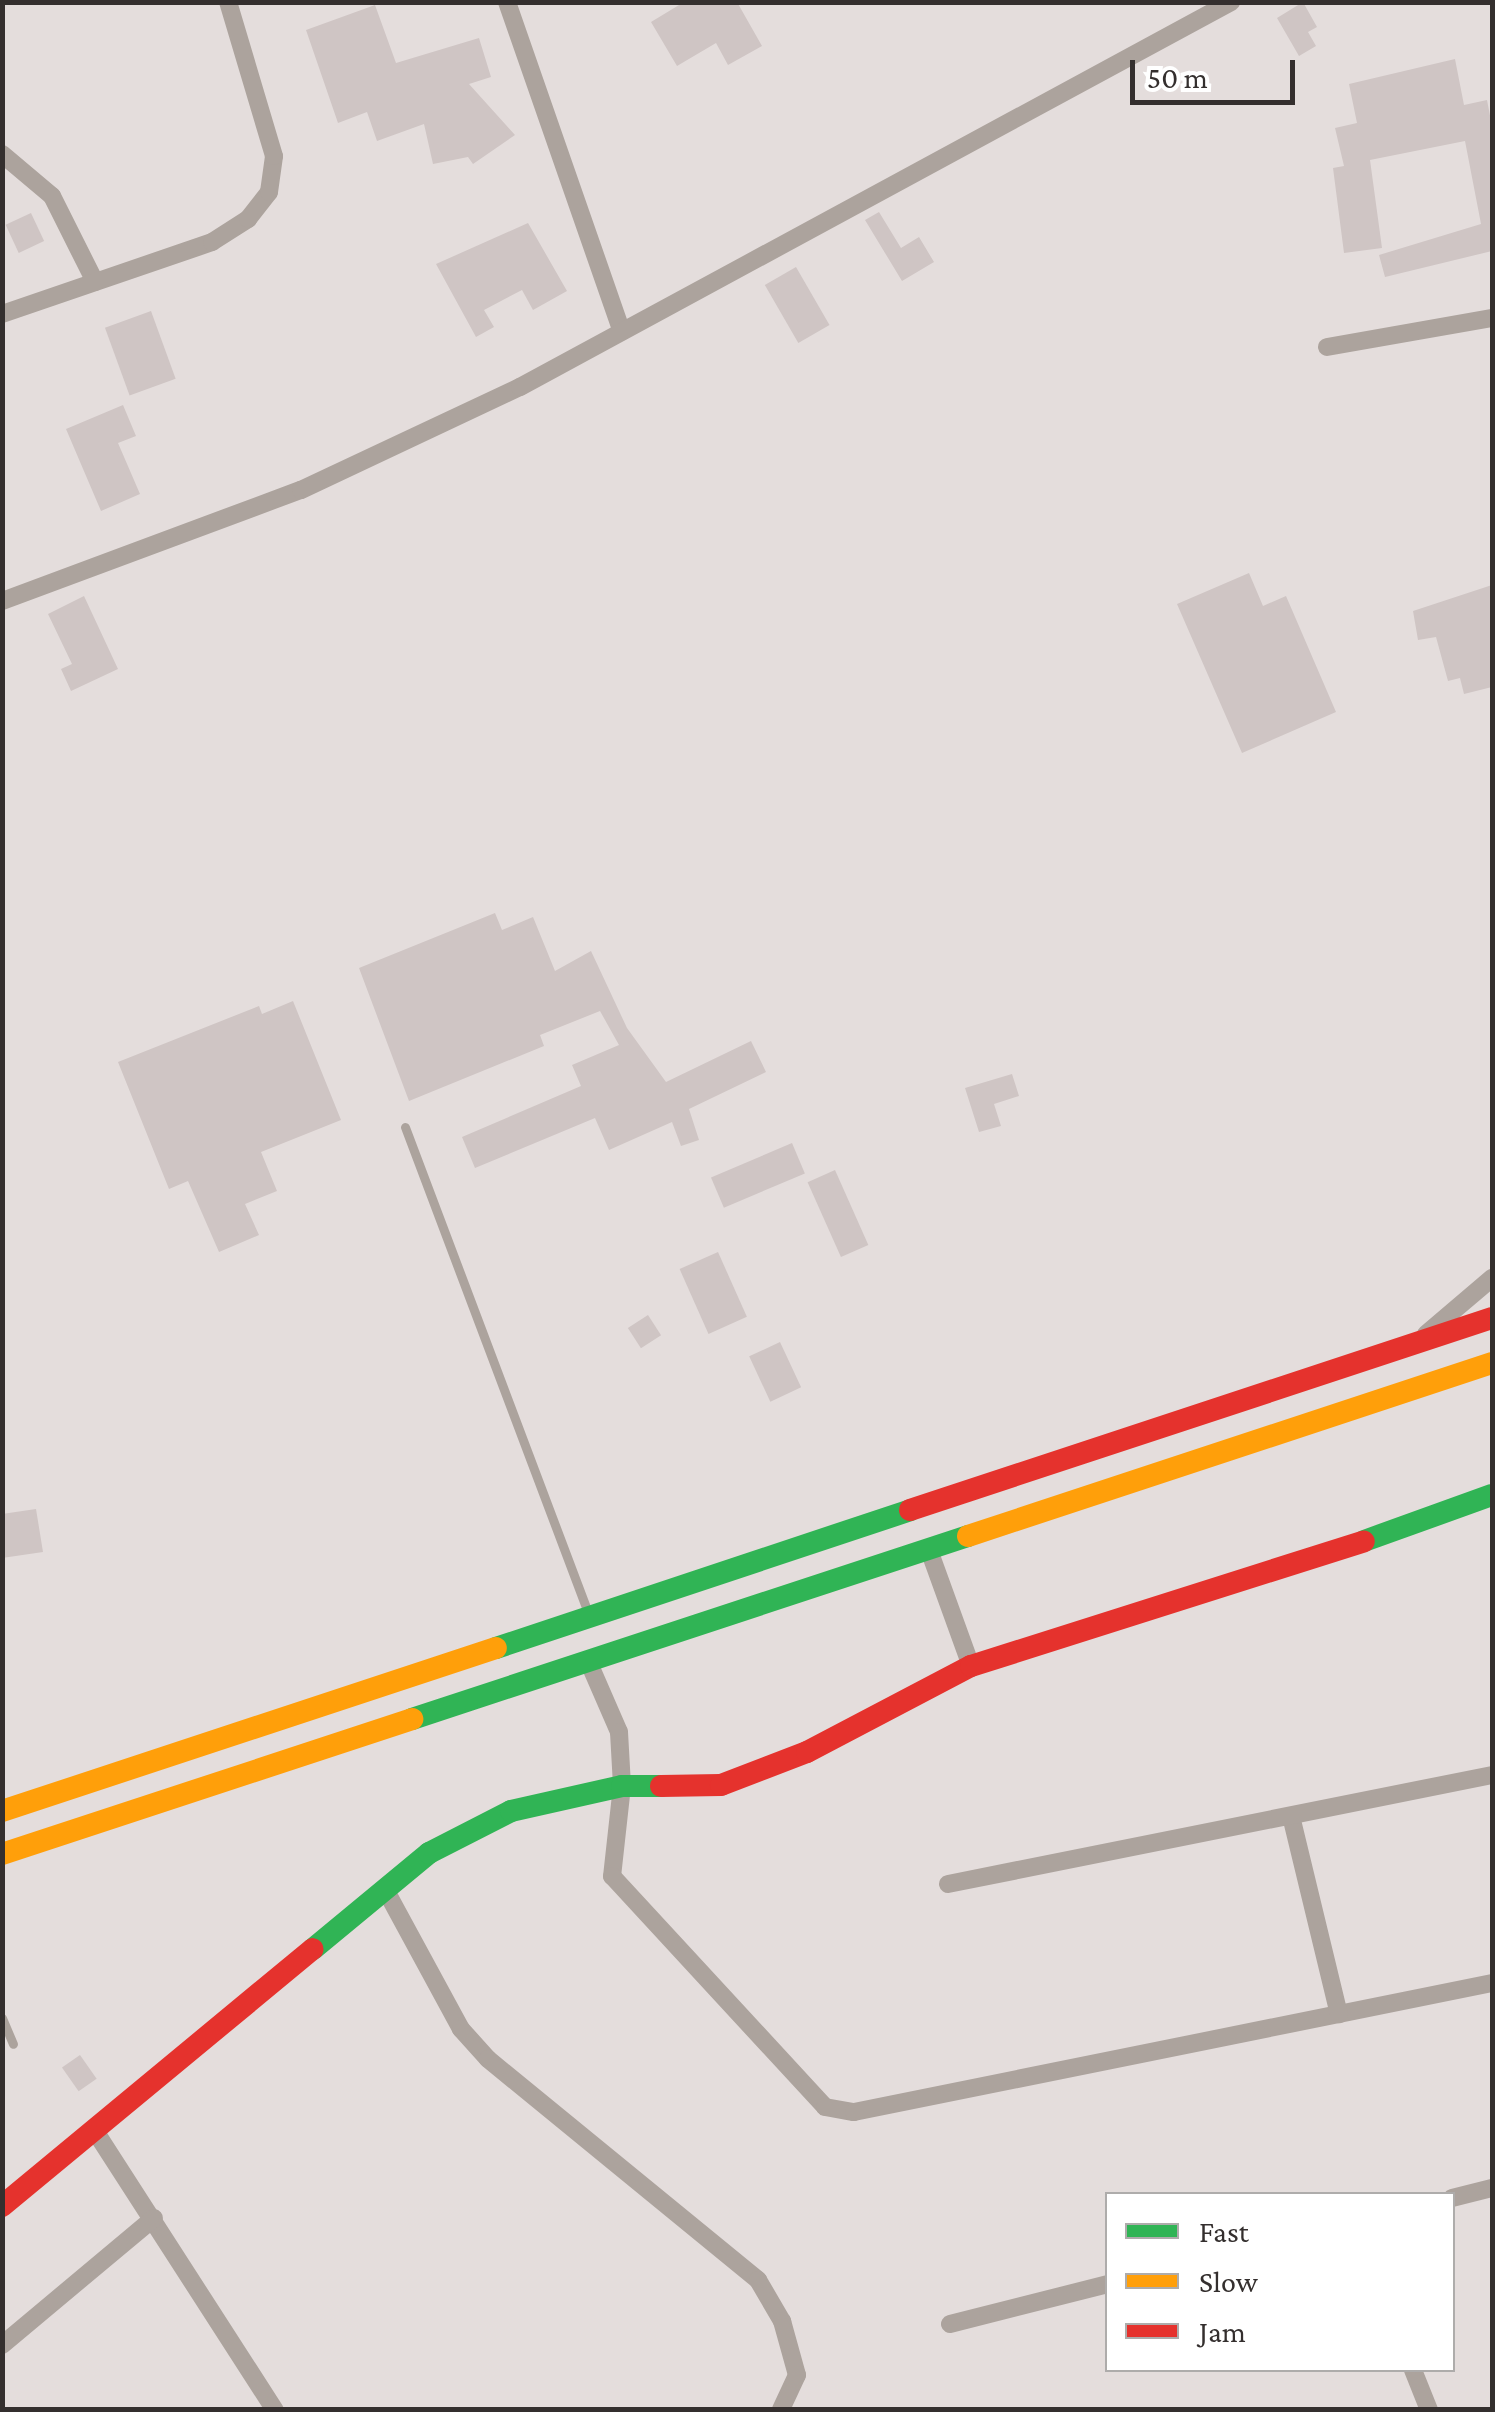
<!DOCTYPE html>
<style>
body{margin:0}
#map{position:relative;width:1495px;height:2412px;overflow:hidden;background:#e4dddc;font-family:"Crimson Pro",serif}
div>[style]{position:absolute}
[style*='--x']{left:calc(var(--x)*1px);top:calc(var(--y)*1px);width:calc(var(--w)*1px);rotate:calc(var(--a)*1deg)}
.building>*{inset:0;background:#cfc5c4;transform-origin:0 0}
.lane>*{height:9px;margin:-4.5px;padding:0 4.5px;transform-origin:4.5px;border-radius:4.5px;background:#aca39d}
.street>*{height:18px;margin:-9px;padding:0 9px;transform-origin:9px;border-radius:9px;background:#aca39d}
.fast>*{height:22px;margin:-11px;padding:0 11px;transform-origin:11px;border-radius:11px;background:#30b455}
.slow>*{height:22px;margin:-11px;padding:0 11px;transform-origin:11px;border-radius:11px;background:#ff9f0a}
.jam>*{height:22px;margin:-11px;padding:0 11px;transform-origin:11px;border-radius:11px;background:#e5322d}
span{translate:-50% -50%;white-space:nowrap;text-align:center;line-height:1.15;-webkit-text-stroke:10px #fff;paint-order:stroke}
.frame{position:absolute;inset:0;border:5px solid #342f2e;pointer-events:none}
.legend{position:absolute;left:1105px;top:2192px;width:350px;height:180px;box-sizing:border-box;background:#fff;border:2px solid #aeacab;margin:0;padding:12px 18px;list-style:none;font-size:30px;color:#342f2e}
.legend li{display:flex;align-items:center;gap:20px;height:50px}
.legend b{width:50px;border:2px solid #aeacab}
.scale{position:absolute;left:1130px;top:60px;width:165px;height:45px;box-sizing:border-box;border:5px solid #342f2e;border-top:0;padding-left:12px;font-size:30px;line-height:35px;white-space:nowrap;color:#342f2e;-webkit-text-stroke:8px #fff;paint-order:stroke}
</style>
<div id="map">
<div class="building">
<i style="clip-path:polygon(684px 2px,737px 2px,762px 46px,728px 65px,716px 43px,677px 66px,651px 22px)"></i>
<i style="clip-path:polygon(1303px 2px,1317px 27px,1308px 32px,1316px 46px,1299px 56px,1277px 18px)"></i>
<i style="clip-path:polygon(375px 5px,396px 63px,479px 38px,491px 77px,469px 84px,515px 135px,473px 164px,468px 157px,433px 164px,424px 124px,377px 141px,367px 112px,338px 123px,306px 30px)"></i>
<i style="clip-path:polygon(1455px 59px,1464px 105px,1487px 100px,1492px 126px,1492px 251px,1385px 277px,1379px 255px,1481px 224px,1465px 141px,1370px 160px,1382px 248px,1344px 253px,1333px 168px,1344px 166px,1335px 128px,1357px 123px,1349px 84px)"></i>
<i style="clip-path:polygon(879px 212px,901px 248px,919px 237px,934px 262px,902px 281px,865px 220px)"></i>
<i style="left:31px;top:213px;width:31px;height:28px;rotate:65deg"></i>
<i style="clip-path:polygon(528px 223px,567px 291px,533px 310px,522px 290px,484px 310px,494px 327px,476px 337px,436px 264px)"></i>
<i style="left:796px;top:267px;width:67px;height:36px;rotate:60deg"></i>
<i style="left:151px;top:311px;width:72px;height:49px;rotate:70deg"></i>
<i style="clip-path:polygon(123px 405px,136px 436px,118px 443px,140px 494px,101px 511px,66px 429px)"></i>
<i style="clip-path:polygon(1249px 573px,1263px 606px,1286px 596px,1336px 712px,1242px 753px,1177px 604px)"></i>
<i style="clip-path:polygon(1492px 585px,1492px 687px,1464px 694px,1460px 678px,1448px 681px,1436px 637px,1418px 640px,1413px 611px)"></i>
<i style="clip-path:polygon(84px 596px,118px 669px,71px 691px,61px 669px,72px 664px,48px 614px)"></i>
<i style="clip-path:polygon(495px 913px,502px 930px,533px 917px,555px 971px,591px 951px,627px 1028px,666px 1082px,751px 1041px,766px 1072px,689px 1109px,699px 1140px,681px 1146px,672px 1122px,609px 1150px,595px 1118px,475px 1168px,462px 1137px,581px 1086px,572px 1065px,619px 1045px,600px 1011px,540px 1035px,544px 1046px,409px 1101px,359px 968px)"></i>
<i style="clip-path:polygon(293px 1001px,341px 1120px,261px 1152px,277px 1191px,245px 1204px,259px 1235px,219px 1252px,188px 1181px,169px 1189px,118px 1062px,259px 1006px,262px 1014px)"></i>
<i style="clip-path:polygon(1012px 1074px,1019px 1096px,994px 1104px,1001px 1126px,979px 1132px,965px 1088px)"></i>
<i style="left:792px;top:1143px;width:33px;height:88px;rotate:67deg"></i>
<i style="left:835px;top:1170px;width:82px;height:30px;rotate:66deg"></i>
<i style="left:718px;top:1252px;width:71px;height:42px;rotate:66deg"></i>
<i style="left:648px;top:1315px;width:24px;height:24px;rotate:57deg"></i>
<i style="left:780px;top:1342px;width:50px;height:34px;rotate:65deg"></i>
<i style="clip-path:polygon(36px 1509px,43px 1552px,2px 1558px,2px 1514px)"></i>
<i style="left:80px;top:2055px;width:29px;height:22px;rotate:55deg"></i>
</div>
<div class="lane">
<i style="--x:405;--y:1127;--w:516;--a:69.35"></i>
<i style="--x:2;--y:2018;--w:28;--a:67"></i>
</div>
<div class="street">
<i style="--x:507;--y:2;--w:349;--a:70.8"></i>
<i style="--x:2;--y:154;--w:65;--a:40"></i>
<i style="--x:52;--y:196;--w:96;--a:63.4"></i>
<i style="--x:2;--y:314;--w:222;--a:-18.9"></i>
<i style="--x:212;--y:242;--w:43;--a:-32.6"></i>
<i style="--x:248;--y:219;--w:34;--a:-52"></i>
<i style="--x:269;--y:192;--w:36;--a:-82"></i>
<i style="--x:274;--y:156;--w:161;--a:-106.6"></i>
<i style="--x:1327;--y:347;--w:168;--a:-10"></i>
<i style="--x:2;--y:601;--w:319;--a:-20.4"></i>
<i style="--x:301;--y:490;--w:242;--a:-25.2"></i>
<i style="--x:520;--y:387;--w:809;--a:-28.44"></i>
<i style="--x:1426;--y:1334;--w:87;--a:-40.3"></i>
<i style="--x:929;--y:1550;--w:123;--a:70.1"></i>
<i style="--x:589;--y:1663;--w:75;--a:66.5"></i>
<i style="--x:619;--y:1732;--w:54;--a:86.8"></i>
<i style="--x:622;--y:1786;--w:91;--a:96.3"></i>
<i style="--x:612;--y:1876;--w:314;--a:47.3"></i>
<i style="--x:825;--y:2107;--w:29;--a:10"></i>
<i style="--x:854;--y:2112;--w:651;--a:-11.43"></i>
<i style="--x:1291;--y:1816;--w:204;--a:76.4"></i>
<i style="--x:948;--y:1884;--w:555;--a:-11.33"></i>
<i style="--x:385;--y:1889;--w:159;--a:61.5"></i>
<i style="--x:461;--y:2029;--w:40;--a:48"></i>
<i style="--x:488;--y:2059;--w:349;--a:39.3"></i>
<i style="--x:758;--y:2280;--w:48;--a:59.7"></i>
<i style="--x:782;--y:2321;--w:56;--a:74.5"></i>
<i style="--x:797;--y:2375;--w:38;--a:115"></i>
<i style="--x:95;--y:2131;--w:332;--a:57.2"></i>
<i style="--x:1452;--y:2198;--w:41;--a:-14"></i>
<i style="--x:950;--y:2324;--w:163;--a:-14.2"></i>
<i style="--x:2;--y:2345;--w:198;--a:-39.9"></i>
<i style="--x:1413;--y:2370;--w:43;--a:68.2"></i>
</div>
<div class="fast">
<i style="--x:1364;--y:1541;--w:136;--a:-19.8"></i>
<i style="--x:496;--y:1648;--w:436;--a:-18.4"></i>
<i style="--x:412;--y:1719;--w:585;--a:-18.22"></i>
<i style="--x:313;--y:1949;--w:151;--a:-39.6"></i>
<i style="--x:429;--y:1853;--w:92;--a:-27.1"></i>
<i style="--x:511;--y:1811;--w:114;--a:-12.7"></i>
<i style="--x:622;--y:1786;--w:39;--a:0"></i>
</div>
<div class="slow">
<i style="--x:968;--y:1536;--w:552;--a:-18.27"></i>
<i style="--x:2;--y:1811;--w:520;--a:-18.26"></i>
<i style="--x:2;--y:1854;--w:432;--a:-18.2"></i>
</div>
<div class="jam">
<i style="--x:910;--y:1510;--w:613;--a:-18.26"></i>
<i style="--x:661;--y:1786;--w:60;--a:-1"></i>
<i style="--x:721;--y:1785;--w:92;--a:-21"></i>
<i style="--x:807;--y:1752;--w:185;--a:-27.7"></i>
<i style="--x:971;--y:1666;--w:412;--a:-17.6"></i>
<i style="--x:2;--y:2206;--w:403;--a:-39.6"></i>
</div>
<div class="frame"></div>
<ul class="legend">
<li><b style="height:12px;background:#30b455"></b>Fast</li>
<li><b style="height:12px;background:#ff9f0a"></b>Slow</li>
<li><b style="height:12px;background:#e5322d"></b>Jam</li>
</ul>
<div class="scale">50 m</div>
</div>
